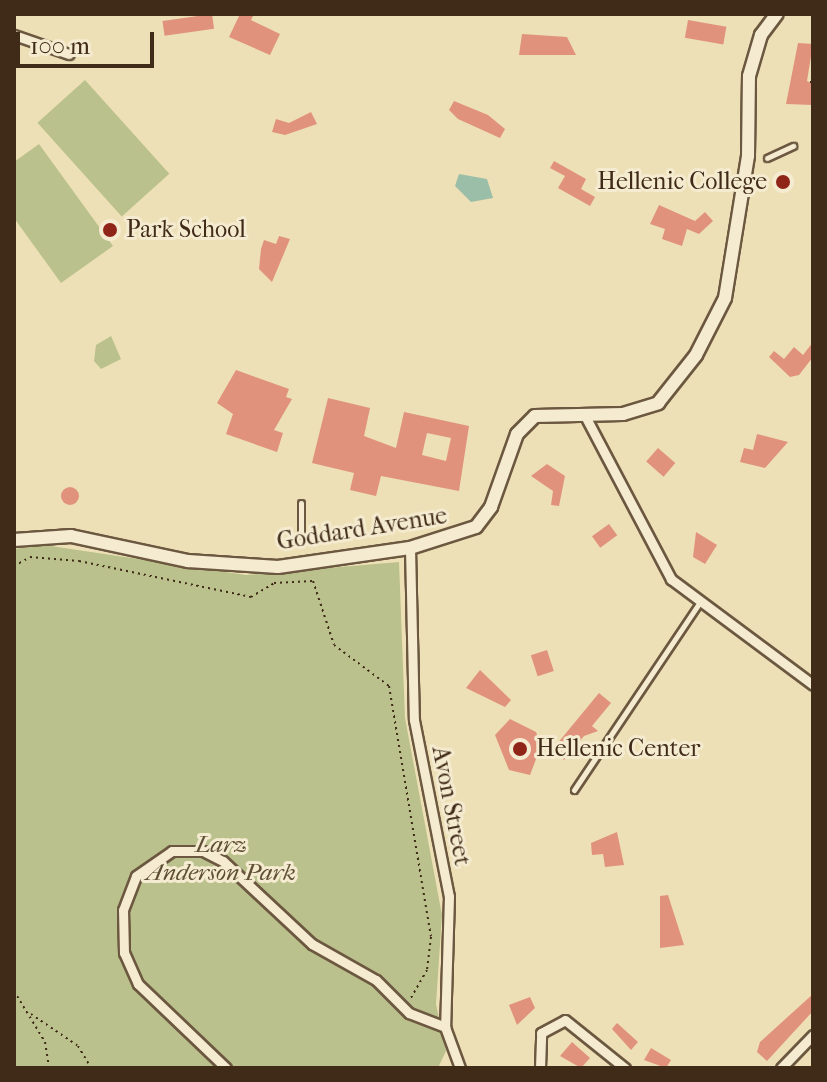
<!DOCTYPE html>
<style>
body{margin:0}
#map{position:relative;width:827px;height:1082px;overflow:hidden;background:#eee0b6;font-family:"IM FELL French Canon",serif}
div>[style]{position:absolute}
[style*='--x']{left:calc(var(--x)*1px);top:calc(var(--y)*1px);width:calc(var(--w)*1px);rotate:calc(var(--a)*1deg)}
.green>*{inset:0;background:#bbc18c;transform-origin:0 0}
.water>*{inset:0;background:#9bbea8}
.building>*{inset:0;background:#e0927c;transform-origin:0 0}
.round{border-radius:50%}
.path>*{height:2px;margin-top:-1px;transform-origin:0;background:repeating-linear-gradient(90deg,#402b18 0 2px,transparent 0 6px)}
.roads{filter:drop-shadow(2px 0 #6c5840) drop-shadow(-2px 0 #6c5840) drop-shadow(0 2px #6c5840) drop-shadow(0 -2px #6c5840)}
.lane>*{height:5px;margin:-2.5px;padding:0 2.5px;transform-origin:2.5px;border-radius:2.5px;background:#f4ebd0}
.street>*{height:9px;margin:-4.5px;padding:0 4.5px;transform-origin:4.5px;border-radius:4.5px;background:#f4ebd0}
.secondary>*{height:12px;margin:-6px;padding:0 6px;transform-origin:6px;border-radius:6px;background:#f4ebd0}
.dots>*{width:22px;height:22px;translate:-50% -50%;box-sizing:border-box;border:4px solid #f4ebd0;border-radius:50%}
span{translate:-50% -50%;white-space:nowrap;text-align:center;line-height:1.15;-webkit-text-stroke:6px #f4ebd0;paint-order:stroke}
.poi-label{font-size:24px;color:#402b18}
.right{translate:-100% -50%;text-align:right}
.left{translate:0 -50%;text-align:left}
.street-label{font-size:24px;color:#402b18}
.park-label{font-size:24px;color:#5f5035;font-style:italic}
.frame{position:absolute;inset:0;border:16px solid #402b18;pointer-events:none}
.scale{position:absolute;left:16px;top:32px;width:138px;height:36px;box-sizing:border-box;border:4px solid #402b18;border-top:0;padding-left:10px;font-size:24px;line-height:28px;white-space:nowrap;color:#402b18;-webkit-text-stroke:6px #f4ebd0;paint-order:stroke}
</style>
<div id="map">
<div class="green">
<i style="left:85px;top:80px;width:126px;height:64px;rotate:48deg"></i>
<i style="clip-path:polygon(39px 144px,113px 246px,61px 283px,14px 218px,14px 162px)"></i>
<i style="clip-path:polygon(111px 336px,121px 359px,101px 369px,94px 361px,96px 345px)"></i>
<i style="clip-path:polygon(44px 545px,246px 575px,399px 562px,405px 718px,442px 915px,436px 1004px,446px 1051px,438px 1068px,14px 1068px,14px 549px)"></i>
</div>
<div class="water">
<i style="clip-path:polygon(459px 174px,487px 179px,493px 198px,471px 202px,455px 186px)"></i>
</div>
<div class="building">
<i style="left:212px;top:14px;width:15px;height:50px;rotate:82deg"></i>
<i style="clip-path:polygon(240px 14px,254px 14px,251px 20px,280px 34px,270px 55px,229px 37px)"></i>
<i style="left:688px;top:20px;width:39px;height:18px;rotate:10deg"></i>
<i style="clip-path:polygon(522px 34px,567px 37px,576px 55px,519px 55px)"></i>
<i style="clip-path:polygon(798px 43px,813px 44px,807px 81px,813px 84px,813px 105px,786px 104px)"></i>
<i style="clip-path:polygon(454px 101px,488px 115px,505px 129px,500px 138px,458px 119px,449px 110px)"></i>
<i style="clip-path:polygon(311px 112px,317px 124px,285px 135px,272px 132px,276px 119px,289px 123px)"></i>
<i style="clip-path:polygon(554px 161px,586px 179px,581px 189px,595px 197px,590px 206px,558px 188px,565px 176px,550px 168px)"></i>
<i style="clip-path:polygon(659px 205px,695px 221px,705px 212px,713px 221px,699px 234px,687px 229px,682px 246px,662px 239px,665px 229px,650px 224px)"></i>
<i style="clip-path:polygon(279px 236px,290px 239px,272px 282px,259px 269px,261px 249px,264px 240px,276px 244px)"></i>
<i style="clip-path:polygon(813px 342px,813px 357px,799px 375px,790px 377px,769px 357px,774px 351px,784px 359px,794px 347px,803px 355px)"></i>
<i style="clip-path:polygon(236px 370px,289px 389px,286px 397px,292px 399px,274px 430px,283px 433px,277px 452px,226px 434px,233px 414px,217px 403px)"></i>
<i style="clip-path:polygon(evenodd,328px 398px,370px 408px,364px 436px,396px 448px,404px 412px,469px 426px,459px 491px,381px 476px,376px 496px,350px 490px,354px 473px,312px 463px,328px 398px,427px 433px,451px 438px,446px 461px,422px 455px,427px 433px)"></i>
<i style="clip-path:polygon(757px 434px,788px 442px,765px 468px,740px 462px,744px 448px,753px 450px)"></i>
<i style="left:658px;top:448px;width:23px;height:18px;rotate:41deg"></i>
<i style="clip-path:polygon(547px 464px,565px 476px,559px 506px,551px 505px,553px 491px,531px 476px)"></i>
<i class="round" style="left:61px;top:487px;width:18px;height:18px"></i>
<i style="left:609px;top:524px;width:14px;height:21px;rotate:54deg"></i>
<i style="clip-path:polygon(696px 532px,717px 545px,705px 564px,693px 557px)"></i>
<i style="left:547px;top:650px;width:22px;height:17px;rotate:72deg"></i>
<i style="clip-path:polygon(480px 670px,511px 700px,505px 707px,466px 688px)"></i>
<i style="clip-path:polygon(599px 693px,611px 703px,592px 726px,598px 731px,584px 736px,564px 760px,552px 750px)"></i>
<i style="clip-path:polygon(510px 719px,536px 732px,541px 746px,530px 775px,509px 770px,495px 735px)"></i>
<i style="clip-path:polygon(617px 832px,624px 865px,605px 867px,603px 854px,592px 855px,591px 843px)"></i>
<i style="clip-path:polygon(668px 895px,684px 945px,660px 948px,660px 896px)"></i>
<i style="clip-path:polygon(813px 994px,813px 1011px,767px 1061px,757px 1052px,760px 1042px)"></i>
<i style="clip-path:polygon(530px 997px,535px 1008px,517px 1025px,509px 1005px)"></i>
<i style="clip-path:polygon(617px 1023px,638px 1042px,631px 1050px,612px 1029px)"></i>
<i style="clip-path:polygon(572px 1042px,590px 1058px,581px 1068px,560px 1056px)"></i>
<i style="clip-path:polygon(651px 1048px,671px 1060px,666px 1068px,644px 1060px)"></i>
</div>
<div class="path">
<i style="--x:810;--y:82;--w:3;--a:0"></i>
<i style="--x:14;--y:566;--w:18;--a:-29"></i>
<i style="--x:30;--y:557;--w:49;--a:4.7"></i>
<i style="--x:79;--y:561;--w:176;--a:11.8"></i>
<i style="--x:251;--y:597;--w:27;--a:-31"></i>
<i style="--x:274;--y:583;--w:39;--a:-3"></i>
<i style="--x:313;--y:581;--w:67;--a:71.8"></i>
<i style="--x:334;--y:645;--w:69;--a:36.7"></i>
<i style="--x:389;--y:686;--w:254;--a:80.5"></i>
<i style="--x:431;--y:937;--w:33;--a:97"></i>
<i style="--x:427;--y:970;--w:34;--a:120"></i>
<i style="--x:14;--y:991;--w:60;--a:58.7"></i>
<i style="--x:45;--y:1042;--w:26;--a:81"></i>
<i style="--x:31;--y:1014;--w:57;--a:34.2"></i>
<i style="--x:78;--y:1046;--w:26;--a:59"></i>
</div>
<div class="roads">
<div class="lane">
<i style="--x:767;--y:158;--w:29;--a:-25"></i>
<i style="--x:301;--y:503;--w:32;--a:90"></i>
<i style="--x:574;--y:790;--w:225;--a:-56.2"></i>
</div>
<div class="street">
<i style="--x:14;--y:35;--w:58;--a:19.1"></i>
<i style="--x:584;--y:414;--w:187;--a:62.2"></i>
<i style="--x:671;--y:579;--w:177;--a:36.7"></i>
<i style="--x:410;--y:548;--w:172;--a:88.7"></i>
<i style="--x:414;--y:720;--w:179;--a:78.8"></i>
<i style="--x:449;--y:896;--w:131;--a:91.7"></i>
<i style="--x:445;--y:1027;--w:44;--a:69.9"></i>
<i style="--x:226;--y:1068;--w:122;--a:-136.3"></i>
<i style="--x:138;--y:984;--w:34;--a:-114"></i>
<i style="--x:124;--y:953;--w:43;--a:-91.3"></i>
<i style="--x:123;--y:910;--w:36;--a:-69"></i>
<i style="--x:136;--y:876;--w:44;--a:-34.8"></i>
<i style="--x:172;--y:851;--w:31;--a:0"></i>
<i style="--x:203;--y:851;--w:22;--a:27"></i>
<i style="--x:223;--y:861;--w:122;--a:43"></i>
<i style="--x:312;--y:944;--w:73;--a:29.4"></i>
<i style="--x:376;--y:980;--w:47;--a:45"></i>
<i style="--x:409;--y:1013;--w:39;--a:21"></i>
<i style="--x:540;--y:1068;--w:35;--a:-88"></i>
<i style="--x:541;--y:1033;--w:27;--a:-28"></i>
<i style="--x:565;--y:1020;--w:77;--a:38.7"></i>
<i style="--x:781;--y:1068;--w:46;--a:-45.9"></i>
</div>
<div class="secondary">
<i style="--x:14;--y:540;--w:57;--a:-4"></i>
<i style="--x:71;--y:536;--w:120;--a:12.1"></i>
<i style="--x:188;--y:561;--w:90;--a:3.8"></i>
<i style="--x:278;--y:567;--w:133;--a:-8.2"></i>
<i style="--x:410;--y:548;--w:69;--a:-17.7"></i>
<i style="--x:476;--y:527;--w:25;--a:-53"></i>
<i style="--x:491;--y:507;--w:77;--a:-70.4"></i>
<i style="--x:517;--y:434;--w:25;--a:-45"></i>
<i style="--x:535;--y:416;--w:88;--a:-1.3"></i>
<i style="--x:623;--y:414;--w:37;--a:-17"></i>
<i style="--x:658;--y:403;--w:61;--a:-51.6"></i>
<i style="--x:696;--y:355;--w:64;--a:-63"></i>
<i style="--x:725;--y:298;--w:144;--a:-80.8"></i>
<i style="--x:748;--y:156;--w:80;--a:-89.3"></i>
<i style="--x:749;--y:76;--w:43;--a:-73.7"></i>
<i style="--x:761;--y:35;--w:26;--a:-53"></i>
</div>
</div>
<div class="dots">
<i style="left:783px;top:182px;background:#8f2418"></i>
<i style="left:110px;top:230px;background:#8f2418"></i>
<i style="left:520px;top:749px;background:#8f2418"></i>
</div>
<div class="poi-label">
<span class="right" style="left:767px;top:182px">Hellenic College</span>
<span class="left" style="left:126px;top:230px">Park School</span>
<span class="left" style="left:536px;top:749px">Hellenic Center</span>
</div>
<div class="street-label">
<span style="left:362px;top:529px;rotate:-9deg">Goddard Avenue</span>
<span style="left:451px;top:806px;rotate:79deg">Avon Street</span>
</div>
<div class="park-label">
<span style="left:221px;top:859px">Larz<br>Anderson Park</span>
</div>
<div class="frame"></div>
<div class="scale">100 m</div>
</div>
